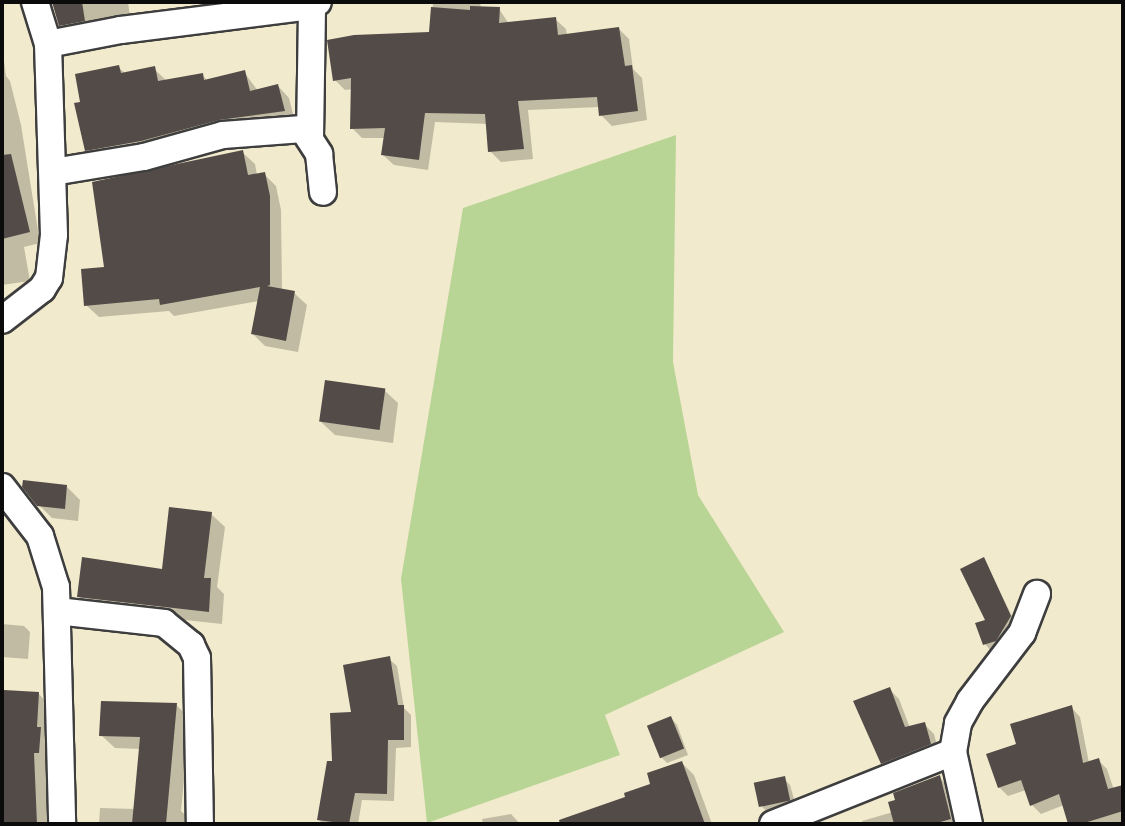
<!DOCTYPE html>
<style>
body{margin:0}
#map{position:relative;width:1125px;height:826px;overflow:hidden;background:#fef8ea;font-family:Lora,serif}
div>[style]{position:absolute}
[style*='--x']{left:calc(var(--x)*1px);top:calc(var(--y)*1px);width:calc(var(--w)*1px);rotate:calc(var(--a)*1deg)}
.farmland>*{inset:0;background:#f2eacc;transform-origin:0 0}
.forest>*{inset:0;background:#b9d596}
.shadow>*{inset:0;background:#0003}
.building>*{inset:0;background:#534b48;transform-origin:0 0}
.roads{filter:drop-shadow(2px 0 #3e3e3e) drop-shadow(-2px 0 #3e3e3e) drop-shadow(0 2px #3e3e3e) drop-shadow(0 -2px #3e3e3e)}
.minor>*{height:26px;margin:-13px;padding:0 13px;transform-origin:13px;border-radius:13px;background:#fff}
span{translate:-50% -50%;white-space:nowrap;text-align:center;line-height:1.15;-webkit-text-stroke:8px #fff;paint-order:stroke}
.frame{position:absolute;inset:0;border:4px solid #0b0b0b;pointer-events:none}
</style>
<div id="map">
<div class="farmland">
<i style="left:2px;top:2px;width:1121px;height:822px"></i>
</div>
<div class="forest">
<i style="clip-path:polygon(676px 135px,673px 362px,698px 495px,784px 632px,605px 715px,620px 755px,427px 823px,401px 579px,463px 208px)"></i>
</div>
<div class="shadow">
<i style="clip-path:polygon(52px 2px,128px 2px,131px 25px,72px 36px,61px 24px)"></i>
<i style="clip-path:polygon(433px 2px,480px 2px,481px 9px,499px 9px,509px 24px,555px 19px,566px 29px,567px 36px,619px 29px,629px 39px,633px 69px,642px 78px,647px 120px,612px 126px,601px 115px,600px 107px,528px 110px,533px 159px,501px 162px,490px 151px,488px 124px,435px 122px,428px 170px,394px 165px,383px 155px,386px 138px,362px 138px,352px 128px,353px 89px,345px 90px,335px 80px,431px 34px)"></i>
<i style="clip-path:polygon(2px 46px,6px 76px,10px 81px,21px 125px,40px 243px,24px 247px,30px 281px,2px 285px)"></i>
<i style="clip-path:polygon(118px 67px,126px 74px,154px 69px,167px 81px,202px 75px,208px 81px,244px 72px,258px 91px,278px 86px,289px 98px,295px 122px,98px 161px,86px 150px,82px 104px)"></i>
<i style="clip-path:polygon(242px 152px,255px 164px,257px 175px,264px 174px,276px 186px,281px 210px,282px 290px,294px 293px,307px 305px,298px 352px,265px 346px,253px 334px,259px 301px,174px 316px,169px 311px,99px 317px,86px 305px,106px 269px)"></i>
<i style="clip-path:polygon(384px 390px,398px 403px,393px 443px,335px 435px,321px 422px)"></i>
<i style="clip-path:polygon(67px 487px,80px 500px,78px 521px,52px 518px,38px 504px)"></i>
<i style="clip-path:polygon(211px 514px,225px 527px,217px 587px,224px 594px,222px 624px,93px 610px,79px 596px,163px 571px)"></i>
<i style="clip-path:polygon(984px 560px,1016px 624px,1002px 647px,991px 651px,985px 644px,988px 621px)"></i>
<i style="clip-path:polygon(2px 624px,24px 626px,30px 632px,28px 659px,2px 657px)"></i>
<i style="clip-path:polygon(389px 659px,397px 666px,404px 708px,411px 715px,411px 747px,396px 748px,394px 801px,362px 800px,358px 824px,323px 824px,319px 820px,353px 714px)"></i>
<i style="clip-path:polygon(889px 689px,899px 699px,910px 728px,924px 724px,934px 734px,939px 753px,892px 772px,883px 762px)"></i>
<i style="clip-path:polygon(38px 693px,50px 706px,50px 765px,45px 764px,50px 824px,2px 824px,2px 726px)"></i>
<i style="clip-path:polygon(176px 705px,190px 718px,181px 811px,196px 824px,99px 824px,100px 808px,136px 809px,141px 749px,115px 748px,101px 735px)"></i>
<i style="clip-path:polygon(1071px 707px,1080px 717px,1089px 763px,1098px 760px,1107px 769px,1114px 790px,1123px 787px,1123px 824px,1070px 824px,1064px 805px,1041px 814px,1032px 805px,1026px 790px,1008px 796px,999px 787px,1018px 746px)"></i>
<i style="clip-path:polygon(671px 718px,677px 725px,688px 755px,667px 763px,661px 757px)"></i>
<i style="clip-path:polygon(682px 763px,694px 775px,712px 824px,562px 824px,628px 799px)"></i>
<i style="clip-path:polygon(939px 777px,952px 790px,961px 824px,863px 824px,862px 821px,893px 812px)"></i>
<i style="clip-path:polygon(784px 779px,790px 785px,796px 806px,769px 813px,762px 807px)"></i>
<i style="clip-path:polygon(511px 814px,520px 824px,483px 824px,482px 819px)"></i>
</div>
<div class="building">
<i style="clip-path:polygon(52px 2px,82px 2px,85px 21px,59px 26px)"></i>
<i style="clip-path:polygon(470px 6px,500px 7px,499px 23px,556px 17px,558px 35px,619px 27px,625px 66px,632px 65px,638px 111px,599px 116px,597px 97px,518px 101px,524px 149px,488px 152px,485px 114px,425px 113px,419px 160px,381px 155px,385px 128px,350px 129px,351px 78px,333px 81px,327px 40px,354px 35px,429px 32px,431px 7px,470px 10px)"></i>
<i style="clip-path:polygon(119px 65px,121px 73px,155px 66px,158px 81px,203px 73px,204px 80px,245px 70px,250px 91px,278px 84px,285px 111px,219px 120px,141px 141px,85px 151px,74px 103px,80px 102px,75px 74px)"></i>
<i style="clip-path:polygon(243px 150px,248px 175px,265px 172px,270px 196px,270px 285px,267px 286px,295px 291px,286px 341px,251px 334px,260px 287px,160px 305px,159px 299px,84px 306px,81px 269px,104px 267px,92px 182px)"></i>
<i style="clip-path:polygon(11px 154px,30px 232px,2px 239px,2px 155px)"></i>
<i style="left:325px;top:380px;width:61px;height:42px;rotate:8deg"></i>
<i style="clip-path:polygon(23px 480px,67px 485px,65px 509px,37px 506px,22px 487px)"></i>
<i style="clip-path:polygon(169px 507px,212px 512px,204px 578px,211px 578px,209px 612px,77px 597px,82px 557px,162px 569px)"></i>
<i style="clip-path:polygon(984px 557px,1011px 616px,996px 641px,983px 645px,975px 623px,985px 620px,960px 569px)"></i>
<i style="clip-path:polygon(390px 656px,398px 705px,404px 705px,404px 740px,388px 740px,387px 794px,355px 793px,349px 824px,317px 820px,327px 761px,332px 761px,330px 713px,351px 712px,343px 665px)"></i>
<i style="clip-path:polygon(890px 687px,905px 727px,925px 722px,931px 744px,881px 764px,853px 701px)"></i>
<i style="clip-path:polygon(4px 690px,39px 692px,37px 727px,41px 727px,39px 753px,34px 753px,37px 824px,2px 824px)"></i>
<i style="clip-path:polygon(101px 701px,177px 703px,166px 824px,132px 824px,140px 737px,99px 736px)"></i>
<i style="clip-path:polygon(1072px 705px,1083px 763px,1099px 758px,1108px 789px,1123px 785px,1123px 811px,1081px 824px,1068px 824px,1059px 794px,1030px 806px,1021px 780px,998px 788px,986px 754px,1016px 744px,1010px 724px)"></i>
<i style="left:671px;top:716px;width:35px;height:26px;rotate:68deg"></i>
<i style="clip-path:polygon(682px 761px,705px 824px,560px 824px,559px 820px,625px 797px,624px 793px,650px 784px,647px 773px)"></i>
<i style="clip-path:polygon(940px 775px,951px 819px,933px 824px,894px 824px,888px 802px,895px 800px,893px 793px)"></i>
<i style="left:785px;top:776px;width:25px;height:32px;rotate:78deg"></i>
</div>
<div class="roads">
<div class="minor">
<i style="--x:35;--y:2;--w:44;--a:72.8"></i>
<i style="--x:310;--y:137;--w:131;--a:-89.1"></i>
<i style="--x:53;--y:172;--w:92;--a:-9.4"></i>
<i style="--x:144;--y:157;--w:82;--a:-15.6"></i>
<i style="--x:223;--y:135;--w:80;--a:-4.3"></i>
<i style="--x:303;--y:129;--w:30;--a:57"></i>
<i style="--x:319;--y:154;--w:38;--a:84"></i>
<i style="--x:2;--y:320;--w:51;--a:-37.8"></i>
<i style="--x:42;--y:289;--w:13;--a:-58"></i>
<i style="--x:49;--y:278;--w:43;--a:-83.4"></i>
<i style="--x:54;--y:235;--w:191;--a:-91.8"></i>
<i style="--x:48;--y:44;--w:74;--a:-10.9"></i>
<i style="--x:121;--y:30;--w:193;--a:-7.2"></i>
<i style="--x:312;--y:6;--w:7;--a:-34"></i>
<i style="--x:2;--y:487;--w:62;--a:52.2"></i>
<i style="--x:40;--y:536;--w:53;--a:72.6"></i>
<i style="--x:56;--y:587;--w:237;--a:88.5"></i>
<i style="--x:57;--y:611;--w:108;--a:6.4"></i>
<i style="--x:164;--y:623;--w:35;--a:39"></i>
<i style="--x:191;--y:645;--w:14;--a:65"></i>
<i style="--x:197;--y:658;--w:166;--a:89"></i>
<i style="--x:773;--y:824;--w:194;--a:-21.8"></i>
<i style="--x:969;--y:824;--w:74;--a:-102.5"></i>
<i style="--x:953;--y:752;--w:29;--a:-80"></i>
<i style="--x:958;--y:723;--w:25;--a:-61"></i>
<i style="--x:970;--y:701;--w:86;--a:-52.6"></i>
<i style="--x:1022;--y:633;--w:42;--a:-69"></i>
</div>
</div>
<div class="frame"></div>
</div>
